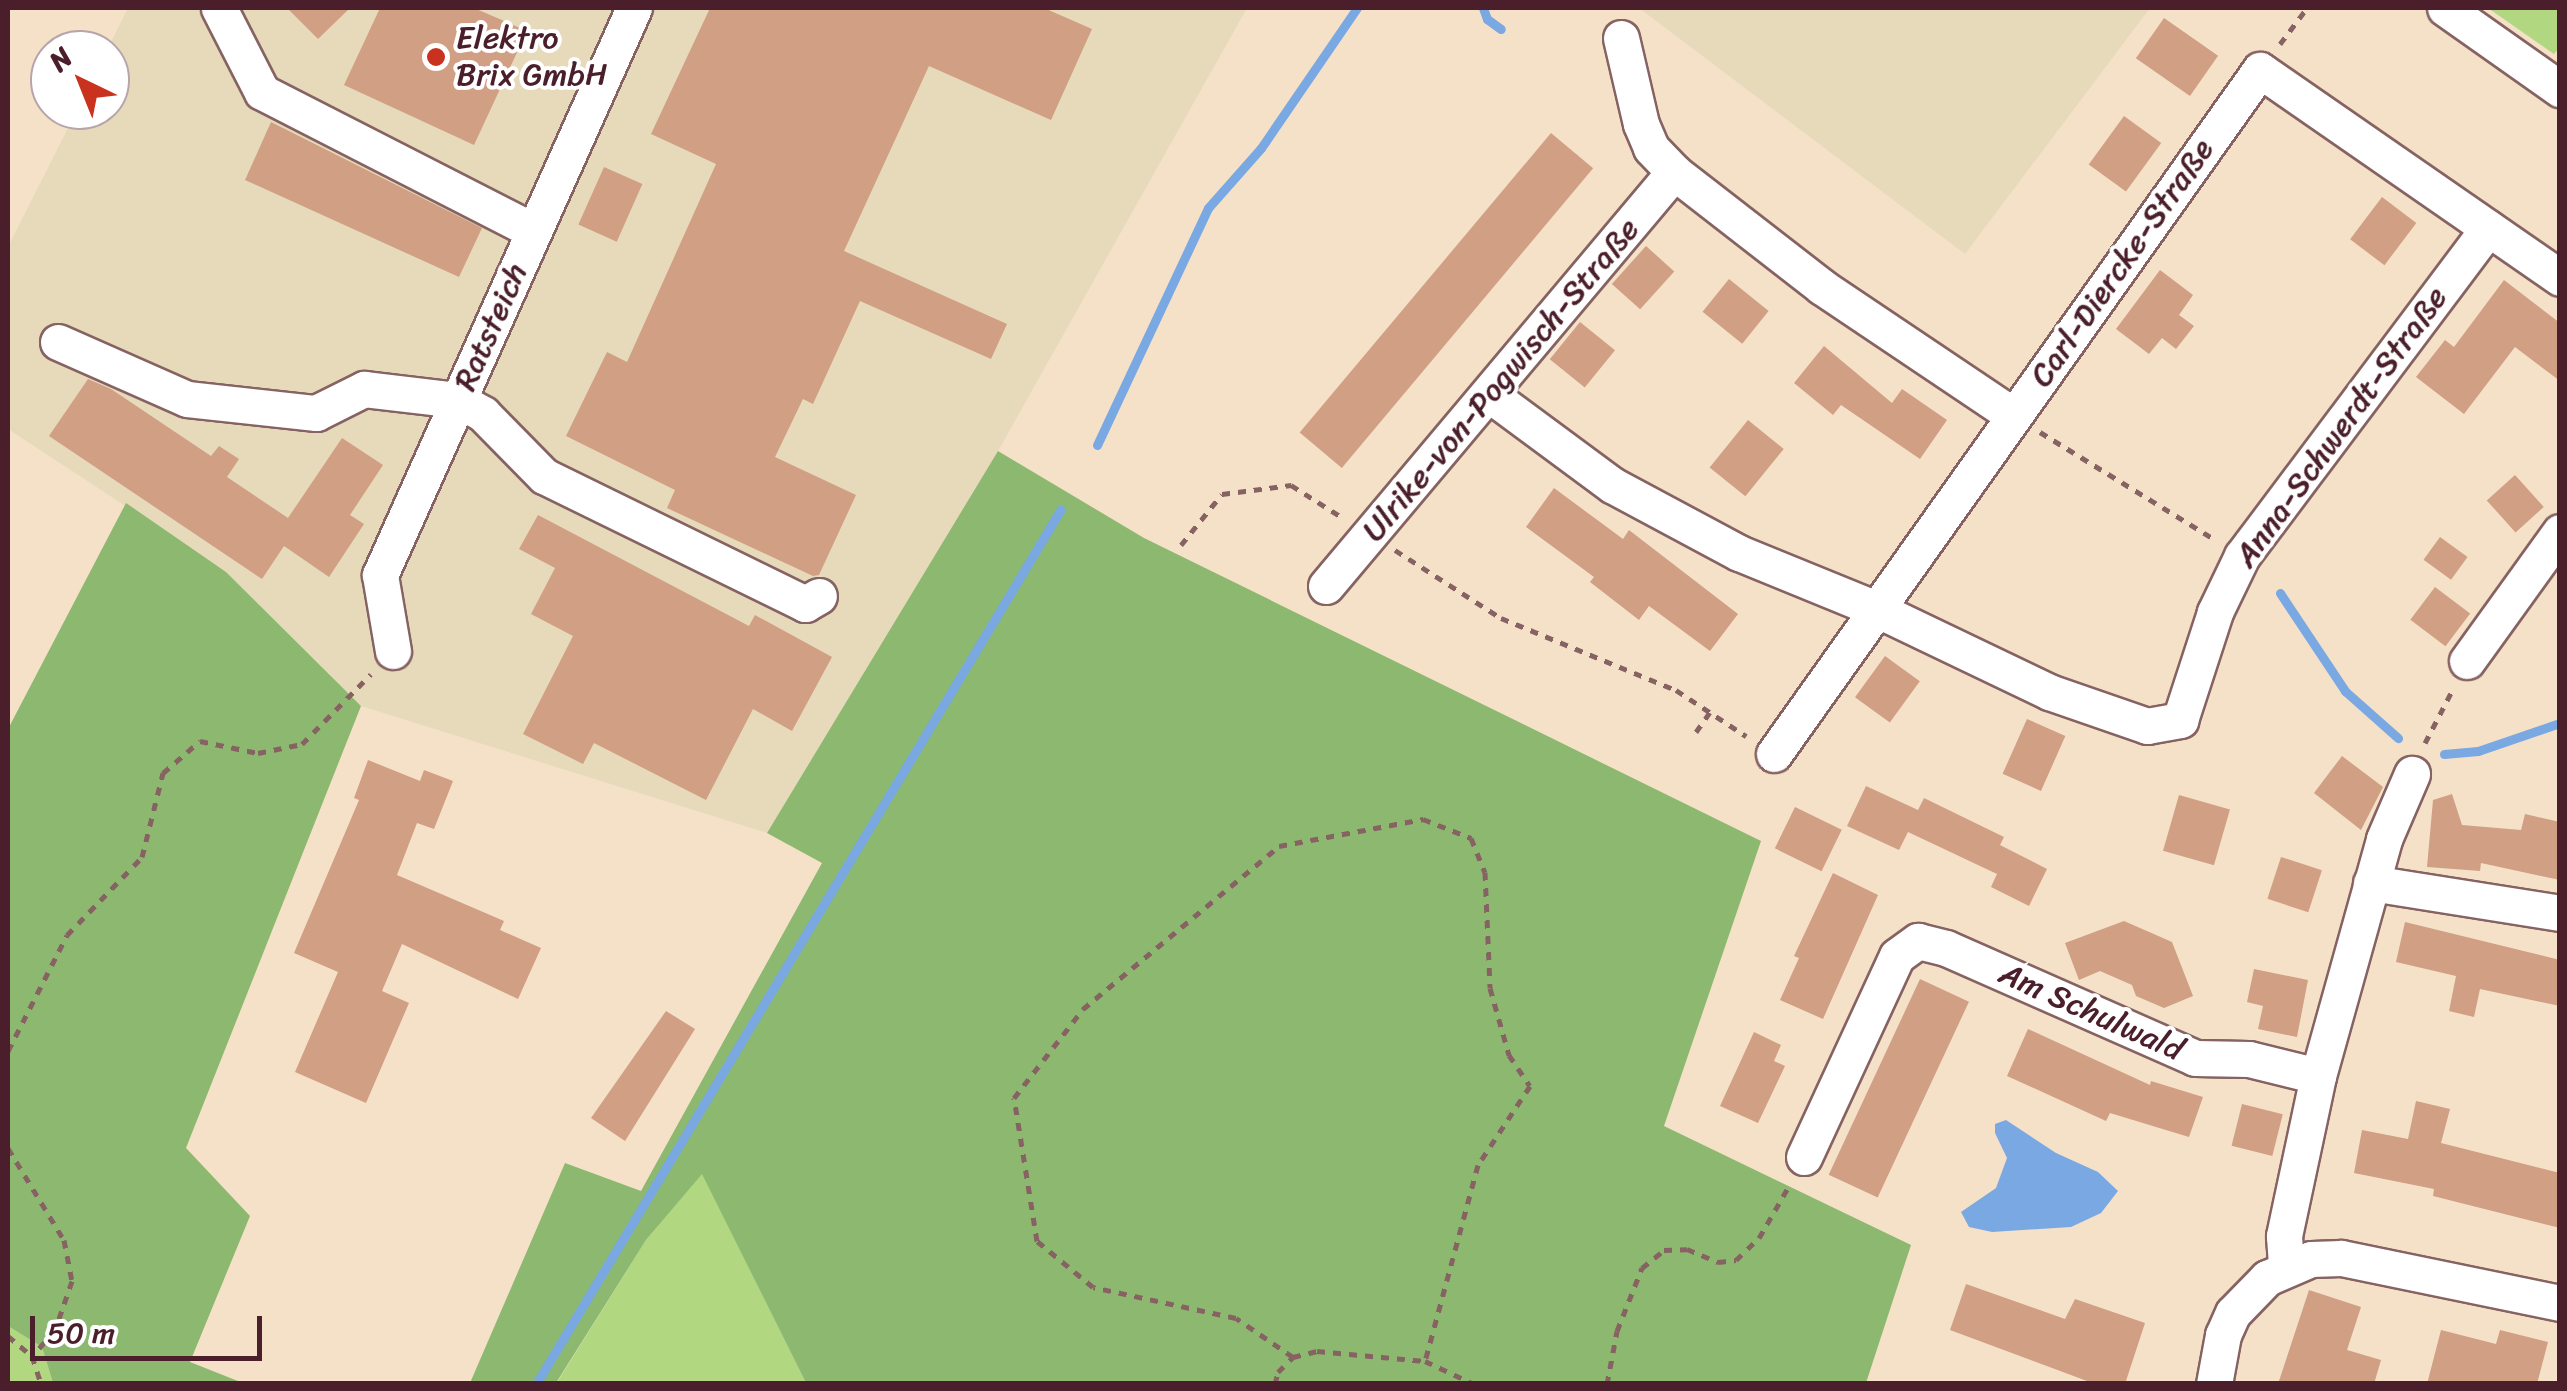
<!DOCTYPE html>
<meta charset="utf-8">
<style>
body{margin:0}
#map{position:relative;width:2567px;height:1391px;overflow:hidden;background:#f5e1c8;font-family:Sriracha,sans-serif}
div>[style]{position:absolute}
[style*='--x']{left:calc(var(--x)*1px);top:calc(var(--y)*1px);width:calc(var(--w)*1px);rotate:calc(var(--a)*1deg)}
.built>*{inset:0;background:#e7daba}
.green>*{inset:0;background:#b1d781}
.forest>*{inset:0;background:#8cb86f}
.water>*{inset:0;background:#79a8e3}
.stream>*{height:9px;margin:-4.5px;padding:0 4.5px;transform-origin:4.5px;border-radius:4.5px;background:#79a8e3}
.building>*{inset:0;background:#d09f84;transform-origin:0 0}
.path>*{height:5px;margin-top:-2.5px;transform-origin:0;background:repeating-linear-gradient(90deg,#866362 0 8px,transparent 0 16px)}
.roads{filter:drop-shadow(2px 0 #866362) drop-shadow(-2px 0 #866362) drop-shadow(0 2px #866362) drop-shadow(0 -2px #866362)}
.minor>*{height:35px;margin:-17.5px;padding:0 17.5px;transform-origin:17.5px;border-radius:17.5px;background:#fff}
.dots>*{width:28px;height:28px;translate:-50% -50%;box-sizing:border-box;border:5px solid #fff;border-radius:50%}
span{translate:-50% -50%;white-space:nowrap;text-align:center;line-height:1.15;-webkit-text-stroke:8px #fff;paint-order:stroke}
.poi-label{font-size:32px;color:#4a1f2b}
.left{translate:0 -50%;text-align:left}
.street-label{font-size:32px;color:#4a1f2b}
.frame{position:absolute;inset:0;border:10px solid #4a1f2b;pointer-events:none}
.north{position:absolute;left:30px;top:30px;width:100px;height:100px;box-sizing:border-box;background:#fff;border:2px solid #b7a5aa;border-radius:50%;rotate:317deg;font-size:28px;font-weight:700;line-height:40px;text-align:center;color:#4a1f2b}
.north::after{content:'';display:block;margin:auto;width:35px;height:45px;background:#c8321e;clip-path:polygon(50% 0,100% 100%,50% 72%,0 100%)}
.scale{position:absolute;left:30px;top:1316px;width:232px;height:45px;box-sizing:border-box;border:5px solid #4a1f2b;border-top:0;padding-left:12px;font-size:30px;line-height:35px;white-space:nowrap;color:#4a1f2b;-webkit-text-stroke:8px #fff;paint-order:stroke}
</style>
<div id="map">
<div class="built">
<i style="clip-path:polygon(128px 8px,1247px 8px,998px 451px,767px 833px,361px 706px,226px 572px,8px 429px,8px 247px,77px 110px,110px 110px,107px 50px)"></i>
<i style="clip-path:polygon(1639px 8px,2150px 8px,1965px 254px)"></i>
</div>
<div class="green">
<i style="clip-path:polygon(2488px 8px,2559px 8px,2559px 48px,2554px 54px)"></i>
<i style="clip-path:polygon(702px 1173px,806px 1383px,556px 1384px,646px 1240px)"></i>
<i style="clip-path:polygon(8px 1326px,42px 1347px,53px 1383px,8px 1383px)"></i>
</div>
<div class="forest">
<i style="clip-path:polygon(998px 451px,1144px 538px,1761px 841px,1664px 1126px,1911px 1245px,1866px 1383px,806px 1383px,702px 1174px,646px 1240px,556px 1383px,470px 1383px,565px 1163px,641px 1191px,822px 863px,767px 833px)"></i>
<i style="clip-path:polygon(126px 503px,226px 572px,361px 706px,186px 1148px,250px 1216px,190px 1362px,243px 1383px,53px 1383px,42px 1347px,8px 1326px,8px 729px)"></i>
</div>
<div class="water">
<i style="clip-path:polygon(2006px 1120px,2056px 1153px,2098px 1172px,2118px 1191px,2101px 1213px,2071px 1227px,1992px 1232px,1969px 1227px,1961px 1212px,1996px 1188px,2007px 1158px,1995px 1133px,1995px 1124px)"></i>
</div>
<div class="stream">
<i style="--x:1483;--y:8;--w:12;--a:70"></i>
<i style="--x:1487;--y:19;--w:17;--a:36"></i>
<i style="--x:1097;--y:445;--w:262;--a:-64.9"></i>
<i style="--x:1208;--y:208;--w:80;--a:-48.5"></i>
<i style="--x:1261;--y:148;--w:170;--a:-55.6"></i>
<i style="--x:2280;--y:593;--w:118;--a:56.4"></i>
<i style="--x:2345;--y:691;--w:71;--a:41.6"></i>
<i style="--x:2444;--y:754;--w:34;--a:-5"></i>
<i style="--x:2478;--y:751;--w:87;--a:-18.9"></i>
<i style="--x:536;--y:1384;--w:1020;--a:-59.04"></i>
</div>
<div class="building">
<i style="clip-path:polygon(287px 8px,350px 8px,318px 39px)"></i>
<i style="clip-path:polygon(380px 8px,474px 8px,527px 31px,474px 145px,344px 85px)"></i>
<i style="clip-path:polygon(710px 8px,1044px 8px,1092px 29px,1051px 120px,929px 66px,844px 251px,1007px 324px,991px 359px,860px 301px,813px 404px,803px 399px,775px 457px,856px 495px,819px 575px,813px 576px,667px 508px,675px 490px,566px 436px,607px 352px,627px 362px,716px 164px,651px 134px)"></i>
<i style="left:2164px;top:18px;width:66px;height:49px;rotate:35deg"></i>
<i style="left:2124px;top:116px;width:46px;height:60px;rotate:36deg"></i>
<i style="clip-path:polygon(271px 122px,482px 228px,459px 277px,245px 180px)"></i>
<i style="left:1551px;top:133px;width:55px;height:391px;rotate:40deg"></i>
<i style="left:604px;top:167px;width:42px;height:63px;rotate:24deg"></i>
<i style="left:2382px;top:197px;width:43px;height:53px;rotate:37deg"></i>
<i style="left:1646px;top:246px;width:38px;height:51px;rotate:42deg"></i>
<i style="clip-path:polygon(2160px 270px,2193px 295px,2179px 315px,2194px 326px,2176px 349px,2162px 338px,2149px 354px,2116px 329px)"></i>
<i style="left:1729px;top:279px;width:51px;height:42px;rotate:39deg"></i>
<i style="clip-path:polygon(2504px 280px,2560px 323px,2560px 381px,2515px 347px,2464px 414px,2416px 377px,2445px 340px,2454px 347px)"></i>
<i style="left:1580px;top:322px;width:45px;height:48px;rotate:39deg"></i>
<i style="clip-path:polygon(1824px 346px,1892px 403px,1902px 389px,1947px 420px,1920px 459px,1841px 405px,1833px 415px,1794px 383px)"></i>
<i style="clip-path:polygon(88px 379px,111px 389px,211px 456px,219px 446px,239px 459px,227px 477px,288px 518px,342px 438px,383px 465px,350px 515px,364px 524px,329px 577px,284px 546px,262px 579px,49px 436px)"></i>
<i style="left:1748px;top:420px;width:46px;height:61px;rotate:39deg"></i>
<i style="left:2515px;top:475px;width:43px;height:38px;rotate:48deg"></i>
<i style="clip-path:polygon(1554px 488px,1623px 539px,1629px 530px,1738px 614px,1710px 651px,1649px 606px,1639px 620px,1590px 582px,1594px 577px,1526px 527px)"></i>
<i style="clip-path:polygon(538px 515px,749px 626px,755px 615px,832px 657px,792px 731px,753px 709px,706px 800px,594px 743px,583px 764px,523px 734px,573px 636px,531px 614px,555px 568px,519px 549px)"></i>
<i style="left:2440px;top:537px;width:34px;height:28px;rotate:36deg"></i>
<i style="left:2435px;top:587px;width:44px;height:41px;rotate:37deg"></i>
<i style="left:1885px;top:656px;width:43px;height:51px;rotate:36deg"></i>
<i style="left:2027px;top:719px;width:42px;height:60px;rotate:24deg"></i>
<i style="clip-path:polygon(2342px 756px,2383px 787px,2361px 830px,2314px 793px)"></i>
<i style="clip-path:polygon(368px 760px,420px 781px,424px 770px,453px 781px,434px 829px,417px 823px,397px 875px,504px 921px,500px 930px,541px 948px,518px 999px,402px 944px,382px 991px,409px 1003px,366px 1103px,295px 1072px,338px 972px,294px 953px,359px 800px,354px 798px)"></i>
<i style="clip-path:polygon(1866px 786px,1918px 810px,1924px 798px,2004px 837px,2000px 845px,2047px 869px,2029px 906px,1991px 887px,1997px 874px,1908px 832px,1899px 850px,1847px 826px)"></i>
<i style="clip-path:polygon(2452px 794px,2462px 825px,2521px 830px,2525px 814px,2560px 822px,2560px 880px,2481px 863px,2480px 871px,2427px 867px,2433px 800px)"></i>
<i style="left:2179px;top:795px;width:53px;height:58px;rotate:16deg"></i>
<i style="left:1795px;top:807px;width:52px;height:46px;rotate:26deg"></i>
<i style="left:2281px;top:857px;width:43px;height:44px;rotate:18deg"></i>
<i style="clip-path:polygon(1833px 873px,1878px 895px,1823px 1019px,1780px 1000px,1799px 958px,1794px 956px)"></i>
<i style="clip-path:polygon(2124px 921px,2172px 942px,2193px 996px,2164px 1008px,2136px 996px,2132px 985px,2100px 971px,2079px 980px,2065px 943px)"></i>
<i style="clip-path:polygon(2405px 922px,2560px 960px,2560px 1006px,2480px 989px,2474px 1017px,2449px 1011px,2456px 976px,2396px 962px)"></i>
<i style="clip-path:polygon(2254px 969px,2308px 980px,2297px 1037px,2258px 1029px,2263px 1006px,2247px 1002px)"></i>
<i style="left:1920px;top:979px;width:54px;height:216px;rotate:25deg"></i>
<i style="clip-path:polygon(666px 1011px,695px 1029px,625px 1141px,591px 1118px)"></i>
<i style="clip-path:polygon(2028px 1029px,2150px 1085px,2151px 1081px,2203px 1097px,2189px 1137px,2110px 1113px,2106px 1121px,2007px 1076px)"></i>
<i style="clip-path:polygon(1754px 1032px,1781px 1045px,1774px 1061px,1785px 1066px,1758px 1123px,1720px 1106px)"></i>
<i style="clip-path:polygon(2416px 1101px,2450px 1109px,2441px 1143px,2560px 1173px,2560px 1228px,2433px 1196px,2434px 1189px,2354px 1173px,2362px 1130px,2408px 1139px)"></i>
<i style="left:2242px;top:1104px;width:42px;height:43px;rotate:14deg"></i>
<i style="clip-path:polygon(1966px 1284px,2065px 1319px,2075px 1299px,2145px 1323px,2125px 1384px,2095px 1384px,1950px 1330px)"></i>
<i style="clip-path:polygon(2309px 1290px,2361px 1307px,2347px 1350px,2381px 1360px,2374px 1384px,2278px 1384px)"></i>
<i style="clip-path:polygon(2441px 1330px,2496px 1344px,2500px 1330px,2548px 1342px,2537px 1384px,2427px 1384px)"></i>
</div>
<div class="path">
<i style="--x:2280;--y:44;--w:45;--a:-53.1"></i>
<i style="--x:2040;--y:432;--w:204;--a:31.6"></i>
<i style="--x:1181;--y:545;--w:65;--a:-51.2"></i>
<i style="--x:1222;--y:494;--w:70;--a:-7.4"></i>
<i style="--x:1291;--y:485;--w:62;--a:32.4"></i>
<i style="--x:1395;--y:550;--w:126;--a:32.7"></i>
<i style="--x:1501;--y:618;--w:189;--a:22.4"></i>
<i style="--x:1676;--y:690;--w:84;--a:33.3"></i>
<i style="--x:1696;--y:732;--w:24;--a:-55"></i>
<i style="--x:2425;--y:743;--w:59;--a:-62.6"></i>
<i style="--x:8;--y:1051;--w:130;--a:-63"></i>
<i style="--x:67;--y:935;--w:108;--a:-46.1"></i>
<i style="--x:142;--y:857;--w:87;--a:-76"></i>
<i style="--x:163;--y:773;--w:49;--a:-40.9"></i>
<i style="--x:200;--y:741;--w:59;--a:11.7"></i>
<i style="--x:258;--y:753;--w:45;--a:-11.6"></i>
<i style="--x:302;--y:744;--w:98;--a:-45.4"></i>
<i style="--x:8;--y:1148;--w:108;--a:58.7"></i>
<i style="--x:64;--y:1240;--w:42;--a:79"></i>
<i style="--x:72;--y:1281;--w:52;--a:109.1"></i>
<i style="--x:55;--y:1330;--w:35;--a:131"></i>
<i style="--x:8;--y:1336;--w:31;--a:40"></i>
<i style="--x:32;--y:1356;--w:29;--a:72"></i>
<i style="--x:1293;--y:1357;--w:69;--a:-145.6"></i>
<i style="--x:1236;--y:1318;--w:146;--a:-167.8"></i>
<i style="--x:1093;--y:1287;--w:72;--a:-140.6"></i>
<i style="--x:1037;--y:1241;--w:145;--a:-99.1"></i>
<i style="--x:1014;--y:1098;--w:113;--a:-52.2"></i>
<i style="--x:1083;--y:1009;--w:255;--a:-39.7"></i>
<i style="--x:1279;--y:846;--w:147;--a:-10.6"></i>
<i style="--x:1423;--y:819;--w:52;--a:21.6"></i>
<i style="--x:1471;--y:838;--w:37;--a:68"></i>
<i style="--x:1485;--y:872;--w:116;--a:87.5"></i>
<i style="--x:1490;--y:988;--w:70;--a:74.2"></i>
<i style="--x:1509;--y:1055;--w:37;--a:56"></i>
<i style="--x:1530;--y:1086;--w:95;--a:123.4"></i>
<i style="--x:1478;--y:1165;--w:203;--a:105.1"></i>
<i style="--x:1275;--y:1384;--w:12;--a:-76"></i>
<i style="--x:1278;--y:1372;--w:21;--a:-45"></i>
<i style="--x:1293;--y:1357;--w:25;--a:-14"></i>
<i style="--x:1317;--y:1351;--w:108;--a:5.3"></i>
<i style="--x:1425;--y:1361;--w:54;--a:25.1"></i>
<i style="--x:1607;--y:1384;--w:54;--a:-79.3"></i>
<i style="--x:1617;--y:1331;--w:68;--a:-68.4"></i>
<i style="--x:1642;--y:1268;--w:28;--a:-39"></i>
<i style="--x:1664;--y:1250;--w:23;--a:-2"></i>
<i style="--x:1687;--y:1249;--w:34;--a:23"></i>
<i style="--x:1718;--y:1262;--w:18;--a:-6"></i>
<i style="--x:1736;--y:1260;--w:32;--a:-44"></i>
<i style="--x:1759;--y:1238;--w:60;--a:-60"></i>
</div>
<div class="roads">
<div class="minor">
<i style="--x:219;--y:8;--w:94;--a:62.9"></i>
<i style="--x:262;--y:92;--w:305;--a:27.1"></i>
<i style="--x:2445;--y:8;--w:141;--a:35.2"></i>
<i style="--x:1621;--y:38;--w:88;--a:76.9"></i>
<i style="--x:1641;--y:124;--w:26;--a:67"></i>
<i style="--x:1651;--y:148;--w:33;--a:46"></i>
<i style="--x:1674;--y:172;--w:187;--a:37.8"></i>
<i style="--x:1822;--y:287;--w:231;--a:33.9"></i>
<i style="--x:58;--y:342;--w:141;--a:23.8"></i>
<i style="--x:187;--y:399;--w:130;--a:6.2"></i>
<i style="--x:316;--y:413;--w:54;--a:-26.6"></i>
<i style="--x:364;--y:389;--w:95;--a:6.7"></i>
<i style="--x:458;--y:400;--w:29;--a:29"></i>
<i style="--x:483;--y:414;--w:87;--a:45.5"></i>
<i style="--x:544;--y:476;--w:291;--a:26.1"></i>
<i style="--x:805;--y:604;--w:16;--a:-30"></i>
<i style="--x:1489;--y:394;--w:153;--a:36.5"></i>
<i style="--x:1612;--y:485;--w:144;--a:28.2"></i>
<i style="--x:1739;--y:553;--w:148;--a:22.2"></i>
<i style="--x:1876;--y:609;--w:192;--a:25.6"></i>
<i style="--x:2049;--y:692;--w:104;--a:19.1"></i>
<i style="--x:2147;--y:726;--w:34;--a:-10"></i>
<i style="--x:2180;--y:720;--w:114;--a:-72"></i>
<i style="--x:2215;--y:612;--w:62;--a:-64.3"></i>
<i style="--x:2242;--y:556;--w:410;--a:-53.1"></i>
<i style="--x:1326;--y:586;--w:541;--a:-49.95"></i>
<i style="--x:393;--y:651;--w:77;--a:-99.7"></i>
<i style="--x:380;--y:575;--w:621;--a:-65.87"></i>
<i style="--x:2467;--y:661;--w:159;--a:-54.2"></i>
<i style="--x:1774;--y:754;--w:839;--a:-54.61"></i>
<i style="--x:2260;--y:70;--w:365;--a:34.7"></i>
<i style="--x:2371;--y:883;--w:191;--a:9"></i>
<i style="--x:2318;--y:1076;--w:246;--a:-74.4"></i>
<i style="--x:2384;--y:839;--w:71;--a:-66.7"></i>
<i style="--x:1804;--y:1157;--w:221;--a:-65.2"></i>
<i style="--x:1897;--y:956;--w:26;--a:-36"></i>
<i style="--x:1918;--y:941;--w:29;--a:14"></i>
<i style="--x:1946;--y:948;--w:272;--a:23.8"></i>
<i style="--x:2195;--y:1058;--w:54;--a:1.1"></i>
<i style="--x:2249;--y:1059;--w:71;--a:13.8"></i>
<i style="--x:2318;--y:1076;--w:164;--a:102"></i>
<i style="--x:2284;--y:1236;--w:32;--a:86"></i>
<i style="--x:2214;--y:1384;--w:50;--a:-79.6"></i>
<i style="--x:2223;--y:1335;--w:24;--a:-66"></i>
<i style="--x:2233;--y:1313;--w:49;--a:-45.8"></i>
<i style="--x:2267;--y:1278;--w:48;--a:-23.4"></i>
<i style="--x:2311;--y:1259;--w:30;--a:-2"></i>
<i style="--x:2341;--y:1258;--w:224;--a:11.6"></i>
</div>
</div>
<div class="dots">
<i style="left:436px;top:57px;background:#c8321e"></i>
</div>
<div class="poi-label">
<span class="left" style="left:456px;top:57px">Elektro<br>Brix GmbH</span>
</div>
<div class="street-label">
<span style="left:2122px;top:263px;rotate:-55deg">Carl-Diercke-Straße</span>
<span style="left:491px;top:327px;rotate:-66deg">Ratsteich</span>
<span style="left:1501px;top:380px;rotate:-50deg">Ulrike-von-Pogwisch-Straße</span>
<span style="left:2341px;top:427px;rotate:-54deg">Anna-Schwerdt-Straße</span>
<span style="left:2091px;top:1012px;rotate:24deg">Am Schulwald</span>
</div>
<div class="frame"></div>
<div class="north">N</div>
<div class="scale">50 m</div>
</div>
